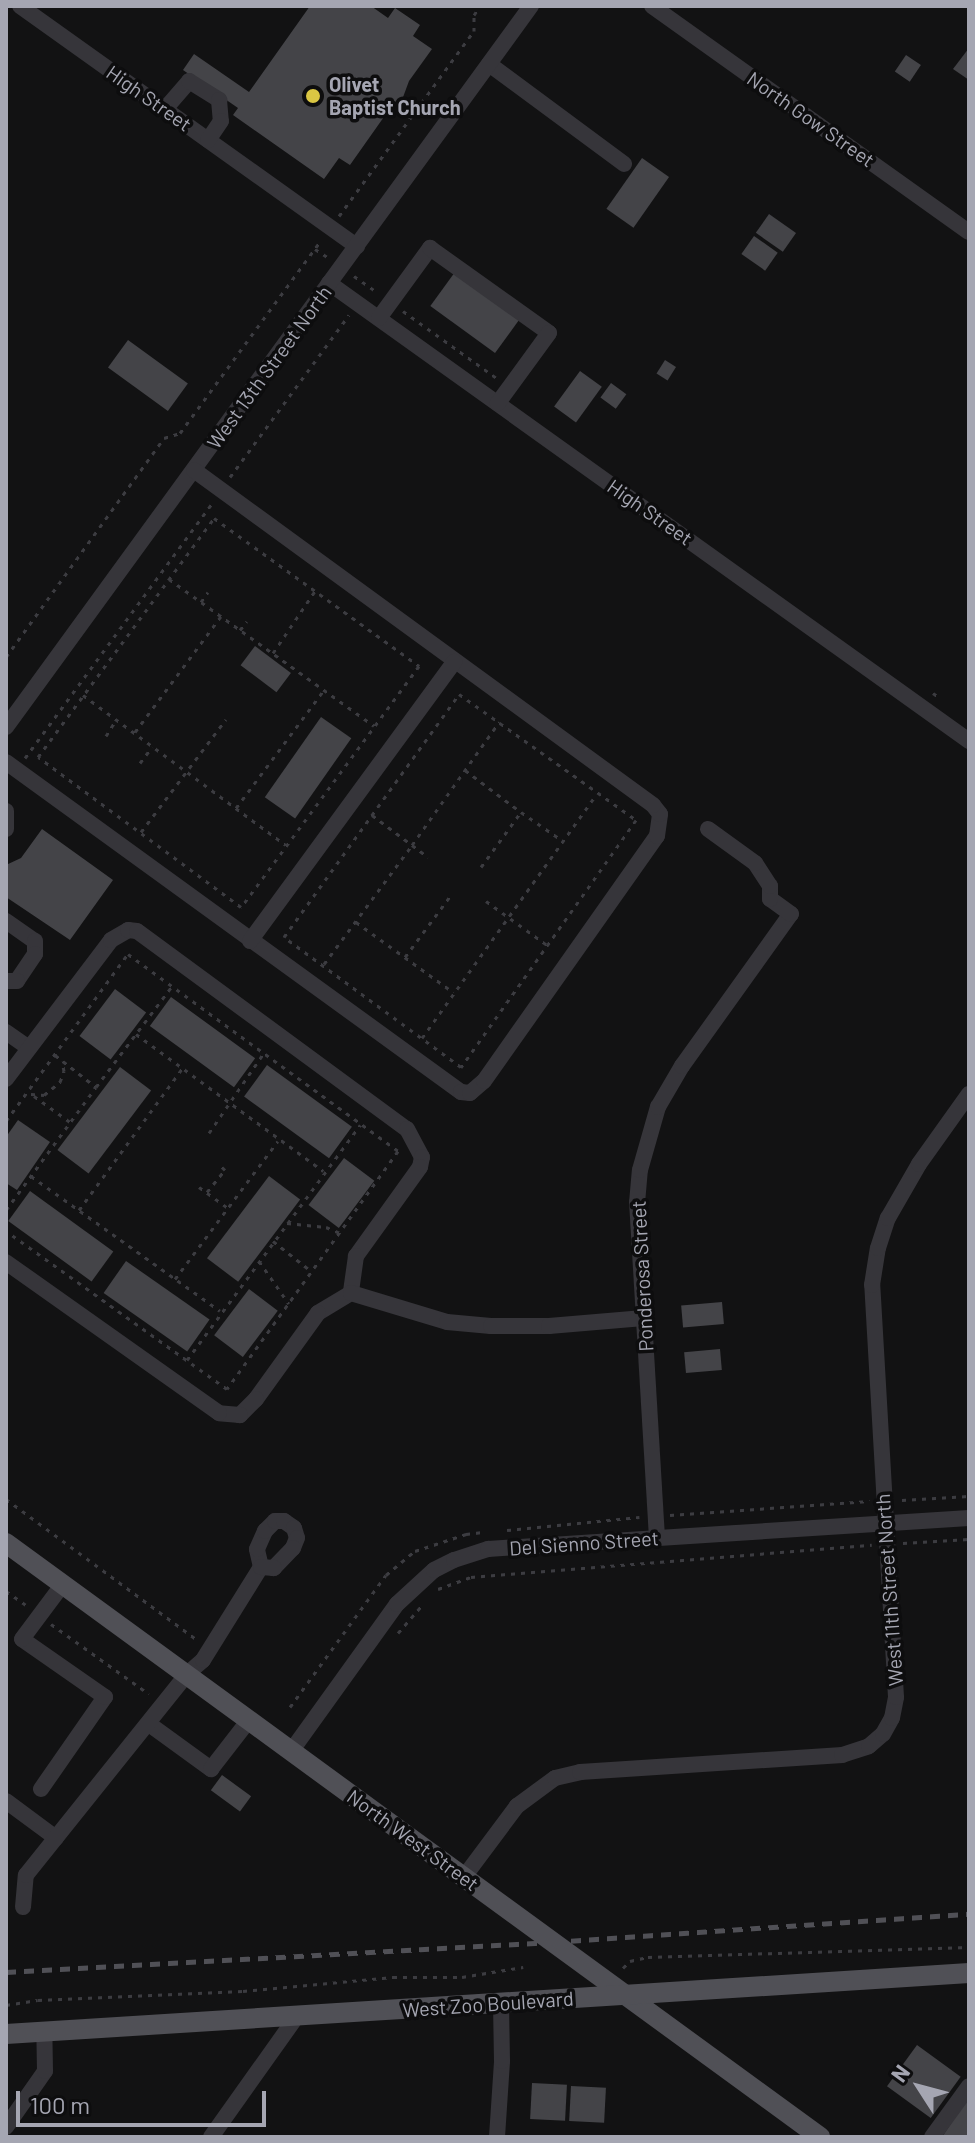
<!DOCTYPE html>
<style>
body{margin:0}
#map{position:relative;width:975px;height:2143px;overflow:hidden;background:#121213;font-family:Barlow,sans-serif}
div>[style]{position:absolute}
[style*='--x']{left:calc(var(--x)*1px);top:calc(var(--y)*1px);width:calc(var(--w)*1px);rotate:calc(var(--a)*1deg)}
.building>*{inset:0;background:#444448;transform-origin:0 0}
.path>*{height:3px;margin-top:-1.5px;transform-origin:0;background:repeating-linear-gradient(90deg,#3c3c41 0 4px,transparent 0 10px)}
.minor>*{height:16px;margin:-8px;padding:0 8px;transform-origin:8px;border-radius:8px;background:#36353a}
.major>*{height:20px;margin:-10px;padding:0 10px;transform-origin:10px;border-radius:10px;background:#505056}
.rail>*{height:5px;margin-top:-2.5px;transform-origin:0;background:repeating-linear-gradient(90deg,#505056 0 10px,transparent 0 18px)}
.dots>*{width:22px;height:22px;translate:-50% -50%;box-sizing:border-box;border:4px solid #0d0d0e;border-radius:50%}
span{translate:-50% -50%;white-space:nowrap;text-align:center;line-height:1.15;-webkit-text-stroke:7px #0d0d0e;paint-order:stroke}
.poi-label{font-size:20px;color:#a5a6b2;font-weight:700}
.left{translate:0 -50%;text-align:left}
.street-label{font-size:20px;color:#a5a6b2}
.frame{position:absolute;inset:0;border:8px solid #a5a6b2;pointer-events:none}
.north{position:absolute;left:879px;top:2047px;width:80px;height:80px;-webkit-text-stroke:6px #0d0d0e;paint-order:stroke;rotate:306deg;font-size:22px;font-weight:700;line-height:32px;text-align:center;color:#a5a6b2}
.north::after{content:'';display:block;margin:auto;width:28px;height:36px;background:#a5a6b2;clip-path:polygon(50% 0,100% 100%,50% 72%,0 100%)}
.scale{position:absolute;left:16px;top:2091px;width:250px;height:36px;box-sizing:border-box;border:4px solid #a5a6b2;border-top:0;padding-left:10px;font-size:24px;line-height:28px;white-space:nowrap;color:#a5a6b2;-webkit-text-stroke:6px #0d0d0e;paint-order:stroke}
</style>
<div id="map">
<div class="building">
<i style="clip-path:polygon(310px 6px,371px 6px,388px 18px,395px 8px,420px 25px,413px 36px,432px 49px,409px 81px,402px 100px,386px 114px,350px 165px,339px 158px,324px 179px,233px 115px,238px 108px,183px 70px,194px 54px,249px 92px)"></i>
<i style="clip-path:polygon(969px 48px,969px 80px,953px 69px)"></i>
<i style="left:906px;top:55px;width:18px;height:20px;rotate:34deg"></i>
<i style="left:642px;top:158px;width:33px;height:62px;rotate:35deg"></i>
<i style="left:769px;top:214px;width:33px;height:23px;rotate:35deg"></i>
<i style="left:754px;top:236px;width:29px;height:22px;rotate:35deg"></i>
<i style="left:455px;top:272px;width:80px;height:42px;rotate:36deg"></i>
<i style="left:128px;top:340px;width:74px;height:34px;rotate:36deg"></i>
<i style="left:665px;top:360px;width:13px;height:16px;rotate:32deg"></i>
<i style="left:580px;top:371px;width:27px;height:44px;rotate:36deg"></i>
<i style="left:611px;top:383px;width:19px;height:18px;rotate:36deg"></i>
<i style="left:255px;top:646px;width:45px;height:24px;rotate:37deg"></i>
<i style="left:321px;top:717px;width:37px;height:98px;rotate:35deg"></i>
<i style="clip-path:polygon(42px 829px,113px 880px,70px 940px,6px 897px,6px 865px,21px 858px)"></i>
<i style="left:115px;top:989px;width:39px;height:59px;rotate:37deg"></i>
<i style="left:171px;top:997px;width:104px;height:36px;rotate:36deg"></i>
<i style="left:267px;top:1065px;width:105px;height:39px;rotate:36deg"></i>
<i style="left:120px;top:1067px;width:39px;height:104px;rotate:37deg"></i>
<i style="clip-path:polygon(18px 1120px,50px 1142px,17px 1190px,6px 1183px,6px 1137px)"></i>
<i style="left:344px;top:1158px;width:38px;height:59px;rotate:37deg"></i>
<i style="left:269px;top:1176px;width:39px;height:103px;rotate:37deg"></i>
<i style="left:30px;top:1191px;width:103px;height:37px;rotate:36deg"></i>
<i style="left:126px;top:1261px;width:102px;height:39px;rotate:35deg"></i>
<i style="left:249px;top:1289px;width:36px;height:58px;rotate:37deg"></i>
<i style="left:722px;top:1302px;width:22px;height:41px;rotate:85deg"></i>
<i style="left:720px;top:1349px;width:21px;height:36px;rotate:85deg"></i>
<i style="left:222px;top:1775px;width:36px;height:19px;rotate:36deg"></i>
<i style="left:917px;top:2045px;width:54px;height:51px;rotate:36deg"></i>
<i style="left:532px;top:2083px;width:35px;height:36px;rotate:3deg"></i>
<i style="left:571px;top:2086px;width:35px;height:35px;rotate:3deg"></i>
<i style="clip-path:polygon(969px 2096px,969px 2137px,942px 2137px)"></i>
</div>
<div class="path">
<i style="--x:339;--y:216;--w:229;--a:-53.9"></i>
<i style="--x:474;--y:31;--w:16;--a:-90"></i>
<i style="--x:474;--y:15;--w:11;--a:-56"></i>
<i style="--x:315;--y:249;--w:17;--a:33"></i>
<i style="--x:354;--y:276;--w:29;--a:35"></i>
<i style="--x:403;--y:311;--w:117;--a:35.6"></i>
<i style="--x:230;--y:477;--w:201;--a:-53.7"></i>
<i style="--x:214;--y:518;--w:253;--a:35.8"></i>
<i style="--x:419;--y:666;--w:300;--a:126.4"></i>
<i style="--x:241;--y:907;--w:252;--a:-143.5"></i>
<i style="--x:38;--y:757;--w:297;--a:-53.6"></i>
<i style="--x:169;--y:579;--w:252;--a:35.6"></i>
<i style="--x:201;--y:602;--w:12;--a:-55"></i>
<i style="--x:240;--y:630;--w:11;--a:-52"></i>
<i style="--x:273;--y:653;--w:75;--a:-55.9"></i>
<i style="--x:6;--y:657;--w:270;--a:-54.2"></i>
<i style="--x:164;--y:438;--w:17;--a:-17"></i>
<i style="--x:180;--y:433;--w:237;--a:-53.8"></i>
<i style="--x:933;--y:693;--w:9;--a:36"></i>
<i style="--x:459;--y:694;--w:217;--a:35.4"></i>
<i style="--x:636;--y:820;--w:303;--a:125.3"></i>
<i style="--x:461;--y:1067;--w:220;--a:-143.7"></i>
<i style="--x:284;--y:937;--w:299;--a:-54.2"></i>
<i style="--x:83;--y:695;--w:252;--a:36.5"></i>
<i style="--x:135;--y:732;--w:144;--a:-53.4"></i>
<i style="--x:106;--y:736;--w:19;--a:-58"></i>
<i style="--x:25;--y:758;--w:316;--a:-53.7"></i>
<i style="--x:140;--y:763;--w:20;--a:-53"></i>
<i style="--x:465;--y:770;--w:70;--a:36.9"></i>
<i style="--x:236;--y:808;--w:147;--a:-53.3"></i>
<i style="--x:372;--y:815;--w:50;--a:36.9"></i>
<i style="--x:412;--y:845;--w:151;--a:-54.7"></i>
<i style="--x:141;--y:832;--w:141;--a:-53"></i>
<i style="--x:481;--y:867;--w:68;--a:-54"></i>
<i style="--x:521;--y:812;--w:51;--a:34.6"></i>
<i style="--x:486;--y:901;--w:75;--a:35.8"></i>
<i style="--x:356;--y:922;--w:120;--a:35.8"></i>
<i style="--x:405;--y:957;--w:77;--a:-53.4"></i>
<i style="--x:324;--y:964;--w:148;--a:-53.5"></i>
<i style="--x:412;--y:845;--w:20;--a:37"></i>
<i style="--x:136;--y:1034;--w:232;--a:36.2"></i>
<i style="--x:422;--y:1038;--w:300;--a:-54.4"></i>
<i style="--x:55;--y:1055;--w:52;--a:38"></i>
<i style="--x:96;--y:1087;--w:126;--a:-53"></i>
<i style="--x:31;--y:1094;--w:13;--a:4"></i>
<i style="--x:44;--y:1095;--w:21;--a:-39"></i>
<i style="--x:60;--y:1082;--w:12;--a:-70"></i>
<i style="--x:64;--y:1071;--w:10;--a:-101"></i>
<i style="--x:34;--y:1096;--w:44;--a:35.8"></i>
<i style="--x:6;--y:1121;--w:207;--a:-53.9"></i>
<i style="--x:128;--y:954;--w:334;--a:36.1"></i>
<i style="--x:398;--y:1151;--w:293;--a:125.7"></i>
<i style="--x:227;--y:1389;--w:272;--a:-144.4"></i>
<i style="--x:209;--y:1133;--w:96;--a:-55.6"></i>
<i style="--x:31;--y:1176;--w:232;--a:35.5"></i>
<i style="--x:199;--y:1187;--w:36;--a:36"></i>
<i style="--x:207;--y:1192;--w:28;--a:-51"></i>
<i style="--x:225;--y:1170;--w:6;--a:-135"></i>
<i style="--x:6;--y:1210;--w:152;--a:-53.8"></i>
<i style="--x:79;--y:1210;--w:175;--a:-53.9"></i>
<i style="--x:287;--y:1223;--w:39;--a:6"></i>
<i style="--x:326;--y:1227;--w:15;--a:23"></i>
<i style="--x:273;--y:1241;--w:48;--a:38.3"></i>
<i style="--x:259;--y:1261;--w:52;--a:55.1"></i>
<i style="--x:175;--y:1279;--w:172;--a:-53.3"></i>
<i style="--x:187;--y:1360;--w:292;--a:-53.6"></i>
<i style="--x:6;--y:1499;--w:236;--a:36.4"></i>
<i style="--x:902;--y:1500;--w:67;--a:-3.4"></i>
<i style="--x:670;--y:1515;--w:200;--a:-4"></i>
<i style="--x:507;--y:1530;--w:133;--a:-5.6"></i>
<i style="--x:903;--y:1543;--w:66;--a:-3.5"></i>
<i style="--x:438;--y:1589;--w:35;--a:-20"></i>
<i style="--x:471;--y:1577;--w:402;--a:-4.6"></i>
<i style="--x:6;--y:1591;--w:24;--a:35"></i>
<i style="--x:51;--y:1624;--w:120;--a:35.5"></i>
<i style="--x:398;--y:1633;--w:37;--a:-49"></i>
<i style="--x:290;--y:1707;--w:163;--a:-54"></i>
<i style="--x:386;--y:1575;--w:38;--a:-40"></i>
<i style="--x:415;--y:1551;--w:54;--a:-18.4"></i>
<i style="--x:466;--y:1534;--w:17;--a:-7"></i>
<i style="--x:623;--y:1968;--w:10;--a:-45"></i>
<i style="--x:630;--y:1961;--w:18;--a:-13"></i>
<i style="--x:648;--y:1957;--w:321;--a:-1.8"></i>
<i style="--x:6;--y:2005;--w:32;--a:-9"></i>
<i style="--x:38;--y:2000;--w:205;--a:-2.5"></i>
<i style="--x:243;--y:1991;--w:151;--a:-5.3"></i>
<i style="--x:393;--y:1977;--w:69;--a:0"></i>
<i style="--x:462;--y:1977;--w:62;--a:-9.3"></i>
</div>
<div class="minor">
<i style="--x:20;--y:6;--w:414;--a:35.5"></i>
<i style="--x:652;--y:6;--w:389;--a:35.5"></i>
<i style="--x:489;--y:64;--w:168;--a:36.5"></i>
<i style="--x:165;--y:109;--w:37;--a:-49"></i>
<i style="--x:189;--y:81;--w:36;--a:32"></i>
<i style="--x:219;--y:100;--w:21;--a:85"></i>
<i style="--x:221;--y:121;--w:23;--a:124"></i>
<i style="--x:329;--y:283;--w:787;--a:35.59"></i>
<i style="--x:379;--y:318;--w:87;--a:-53.9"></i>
<i style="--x:430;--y:248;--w:146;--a:35.5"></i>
<i style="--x:549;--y:333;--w:87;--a:126.1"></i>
<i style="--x:6;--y:727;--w:892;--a:-53.94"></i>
<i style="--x:6;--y:762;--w:562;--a:35.95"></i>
<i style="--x:461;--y:1092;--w:9;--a:6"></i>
<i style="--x:470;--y:1093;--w:18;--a:-41"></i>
<i style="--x:484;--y:1081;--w:300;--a:-54.8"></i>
<i style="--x:657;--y:836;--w:22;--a:-82"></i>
<i style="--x:660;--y:814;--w:11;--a:-128"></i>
<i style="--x:653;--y:805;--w:568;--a:-143.88"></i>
<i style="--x:6;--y:811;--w:18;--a:90"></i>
<i style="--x:6;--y:921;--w:35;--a:35"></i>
<i style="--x:35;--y:941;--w:13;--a:90"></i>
<i style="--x:35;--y:954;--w:32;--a:124"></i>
<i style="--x:17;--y:981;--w:11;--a:180"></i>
<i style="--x:250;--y:941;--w:346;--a:-53.8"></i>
<i style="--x:6;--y:1032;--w:28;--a:35"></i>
<i style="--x:6;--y:1079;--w:174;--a:-52.9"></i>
<i style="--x:111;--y:940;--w:20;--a:-30"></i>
<i style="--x:128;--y:930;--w:9;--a:6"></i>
<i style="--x:137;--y:931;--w:335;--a:36.3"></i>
<i style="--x:407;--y:1129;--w:32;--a:62"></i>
<i style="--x:422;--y:1157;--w:10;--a:101"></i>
<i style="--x:420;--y:1167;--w:110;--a:125.7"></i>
<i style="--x:356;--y:1256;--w:37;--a:98"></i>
<i style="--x:351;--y:1293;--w:39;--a:149"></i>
<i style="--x:318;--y:1313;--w:106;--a:125.8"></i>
<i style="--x:256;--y:1399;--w:23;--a:135"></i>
<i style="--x:240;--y:1415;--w:21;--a:-175"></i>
<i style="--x:219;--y:1413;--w:261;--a:-144.7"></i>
<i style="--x:351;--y:1293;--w:100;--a:16.8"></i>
<i style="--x:447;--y:1322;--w:44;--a:5.2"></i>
<i style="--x:491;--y:1326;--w:58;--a:0"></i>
<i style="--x:549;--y:1326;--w:95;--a:-4.8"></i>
<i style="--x:657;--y:1538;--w:336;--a:-93.4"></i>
<i style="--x:637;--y:1203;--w:33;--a:-85"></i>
<i style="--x:640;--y:1170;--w:66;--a:-74.1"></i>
<i style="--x:658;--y:1107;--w:48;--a:-59.7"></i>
<i style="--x:682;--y:1066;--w:187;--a:-54.4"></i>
<i style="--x:791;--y:914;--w:26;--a:-144"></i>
<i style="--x:770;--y:899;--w:13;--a:-90"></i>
<i style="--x:770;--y:886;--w:27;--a:-123"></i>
<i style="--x:755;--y:863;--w:58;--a:-144.1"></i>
<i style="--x:149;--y:1724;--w:77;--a:36"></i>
<i style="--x:211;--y:1769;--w:62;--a:-52.2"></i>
<i style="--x:292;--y:1750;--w:180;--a:-54.3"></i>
<i style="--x:397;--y:1604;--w:50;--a:-42.6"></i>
<i style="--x:434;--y:1570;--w:22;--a:-27"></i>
<i style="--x:454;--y:1560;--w:36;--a:-18"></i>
<i style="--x:488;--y:1549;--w:482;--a:-3.7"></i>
<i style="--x:41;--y:1789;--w:112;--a:-55.2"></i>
<i style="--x:105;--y:1697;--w:101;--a:-145.1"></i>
<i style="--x:22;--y:1639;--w:69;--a:-53.3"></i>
<i style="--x:6;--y:1801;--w:62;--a:36.5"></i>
<i style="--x:464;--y:1877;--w:89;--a:-53.3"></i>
<i style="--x:517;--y:1806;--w:47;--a:-36.4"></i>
<i style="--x:555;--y:1778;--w:26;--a:-13"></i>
<i style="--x:580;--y:1772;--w:263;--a:-3.7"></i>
<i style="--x:842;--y:1755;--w:28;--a:-18"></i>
<i style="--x:869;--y:1746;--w:18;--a:-41"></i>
<i style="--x:883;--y:1734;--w:18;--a:-61"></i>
<i style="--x:892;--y:1718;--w:21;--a:-79"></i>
<i style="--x:896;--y:1697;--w:413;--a:-93.3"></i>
<i style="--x:872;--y:1285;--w:37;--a:-81"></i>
<i style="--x:878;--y:1248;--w:32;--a:-72"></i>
<i style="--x:888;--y:1218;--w:62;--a:-60.1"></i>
<i style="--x:919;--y:1164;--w:86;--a:-54.5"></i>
<i style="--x:23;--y:1907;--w:32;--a:-85"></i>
<i style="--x:26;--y:1875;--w:258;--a:-51.3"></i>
<i style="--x:187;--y:1674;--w:21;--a:-41"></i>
<i style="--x:203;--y:1660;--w:110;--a:-58.1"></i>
<i style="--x:261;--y:1567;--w:18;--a:-103"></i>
<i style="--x:257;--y:1549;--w:20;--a:-66"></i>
<i style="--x:265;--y:1531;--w:14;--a:-45"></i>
<i style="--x:275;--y:1521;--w:9;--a:0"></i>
<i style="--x:284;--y:1521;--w:12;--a:35"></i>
<i style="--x:294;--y:1528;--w:10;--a:73"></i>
<i style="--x:297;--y:1538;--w:11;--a:112"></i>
<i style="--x:293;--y:1548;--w:28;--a:134"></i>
<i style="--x:274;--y:1568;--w:13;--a:-176"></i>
<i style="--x:6;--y:2127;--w:68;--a:-55.1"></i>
<i style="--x:45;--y:2071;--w:39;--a:-91"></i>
<i style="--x:211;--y:2137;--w:148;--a:-54.6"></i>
<i style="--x:497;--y:2137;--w:76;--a:-86.2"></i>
<i style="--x:502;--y:2061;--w:57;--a:-91"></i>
<i style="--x:932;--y:2137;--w:63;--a:-54"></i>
</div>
<div class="major">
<i style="--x:6;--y:1543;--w:1008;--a:36.12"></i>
<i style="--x:6;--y:2034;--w:965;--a:-3.62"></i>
</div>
<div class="rail">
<i style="--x:6;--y:1972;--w:548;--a:-3.14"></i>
<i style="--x:553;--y:1942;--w:417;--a:-3.9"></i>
</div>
<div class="dots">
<i style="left:313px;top:96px;background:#dac643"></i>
</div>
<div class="poi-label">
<span class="left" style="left:329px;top:96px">Olivet<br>Baptist Church</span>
</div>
<div class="street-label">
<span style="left:149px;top:98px;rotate:35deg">High Street</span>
<span style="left:811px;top:119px;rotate:35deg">North Gow Street</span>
<span style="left:269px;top:367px;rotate:-54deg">West 13th Street North</span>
<span style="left:650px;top:512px;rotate:35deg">High Street</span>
<span style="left:642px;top:1276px;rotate:-93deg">Ponderosa Street</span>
<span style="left:584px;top:1543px;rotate:-4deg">Del Sienno Street</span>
<span style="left:889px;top:1590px;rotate:-94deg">West 11th Street North</span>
<span style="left:413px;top:1840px;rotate:36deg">North West Street</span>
<span style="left:488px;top:2004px;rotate:-4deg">West Zoo Boulevard</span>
</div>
<div class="frame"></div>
<div class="north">N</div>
<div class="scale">100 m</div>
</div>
